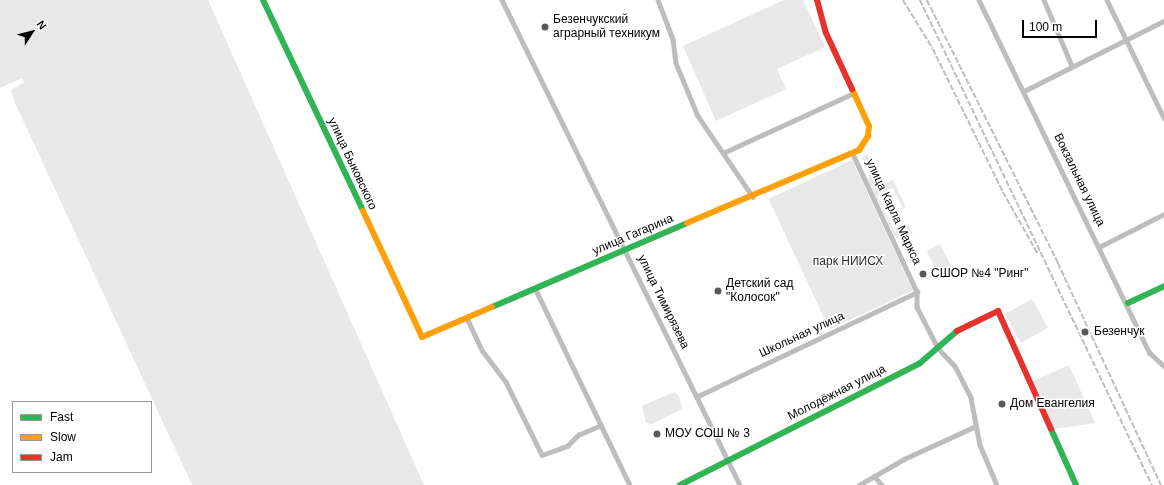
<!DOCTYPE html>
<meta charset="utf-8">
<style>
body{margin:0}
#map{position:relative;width:1164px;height:485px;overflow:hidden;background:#fff;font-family:Helvetica,sans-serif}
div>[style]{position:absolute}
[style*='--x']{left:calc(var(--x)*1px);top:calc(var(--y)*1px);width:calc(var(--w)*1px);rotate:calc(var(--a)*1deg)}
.green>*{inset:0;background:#e8e8e8;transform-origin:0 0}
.street>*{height:4.5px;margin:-2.25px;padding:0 2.25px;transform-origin:2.25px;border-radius:2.25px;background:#bdbdbd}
.fast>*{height:6px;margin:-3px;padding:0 3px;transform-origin:3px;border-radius:3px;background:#30b455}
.slow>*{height:6px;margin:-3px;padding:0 3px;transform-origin:3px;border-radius:3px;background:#ff9f0a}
.jam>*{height:6px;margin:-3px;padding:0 3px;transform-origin:3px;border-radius:3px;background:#e5322d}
.rail>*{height:1.5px;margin-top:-0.75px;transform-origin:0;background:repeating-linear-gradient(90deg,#bdbdbd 0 6px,transparent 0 8px)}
.dots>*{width:11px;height:11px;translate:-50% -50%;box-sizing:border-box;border:2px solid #fff;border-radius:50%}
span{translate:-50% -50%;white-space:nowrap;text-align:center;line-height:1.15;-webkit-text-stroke:3px #fff;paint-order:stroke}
.poi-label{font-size:12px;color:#000}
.left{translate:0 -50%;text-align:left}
.street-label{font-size:12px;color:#000}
.park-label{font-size:12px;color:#2c2c2c}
.legend{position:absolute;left:12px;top:401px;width:140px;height:72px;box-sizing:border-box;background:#fff;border:1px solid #999;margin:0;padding:5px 7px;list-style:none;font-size:12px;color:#000}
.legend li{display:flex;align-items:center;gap:8px;height:20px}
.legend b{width:20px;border:1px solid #999}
.north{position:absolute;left:12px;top:12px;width:40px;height:40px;-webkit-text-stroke:3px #fff;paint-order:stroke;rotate:54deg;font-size:11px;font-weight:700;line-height:16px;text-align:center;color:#000}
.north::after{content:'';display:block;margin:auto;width:14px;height:18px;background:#000;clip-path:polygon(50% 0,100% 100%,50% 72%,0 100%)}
.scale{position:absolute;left:1022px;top:20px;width:75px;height:18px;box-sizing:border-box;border:2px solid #000;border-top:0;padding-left:5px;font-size:12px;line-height:14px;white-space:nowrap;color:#000;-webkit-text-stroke:3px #fff;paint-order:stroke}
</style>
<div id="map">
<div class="green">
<i style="clip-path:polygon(0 0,208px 0,424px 485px,192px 485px,15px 103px,11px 90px,24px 82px,22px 78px,0 88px)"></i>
<i style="clip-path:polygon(784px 0,803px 0,825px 47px,777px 69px,786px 89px,716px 121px,683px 46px)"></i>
<i style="clip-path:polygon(867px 155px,883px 185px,893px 180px,906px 207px,903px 209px,893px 188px,877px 195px,895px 232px,909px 225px,913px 233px,897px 241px,904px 234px,895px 236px,868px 180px,870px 172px,862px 157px)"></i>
<i style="left:852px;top:160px;width:144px;height:92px;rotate:65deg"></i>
<i style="left:940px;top:244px;width:27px;height:15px;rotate:63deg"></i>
<i style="left:1032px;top:299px;width:33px;height:31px;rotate:61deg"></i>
<i style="clip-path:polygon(1069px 365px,1095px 423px,1054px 429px,1032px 382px)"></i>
<i style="clip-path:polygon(674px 392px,679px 396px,682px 409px,652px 424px,646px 423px,642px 406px)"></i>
</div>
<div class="street">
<i style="--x:502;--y:0;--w:540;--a:63.86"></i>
<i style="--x:658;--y:0;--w:42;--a:69"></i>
<i style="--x:673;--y:39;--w:24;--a:83"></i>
<i style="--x:676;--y:63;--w:57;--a:67.5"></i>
<i style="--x:698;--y:116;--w:98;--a:55.8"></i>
<i style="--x:979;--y:0;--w:392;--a:64.2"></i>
<i style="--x:1150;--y:353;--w:19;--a:43"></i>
<i style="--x:1044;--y:0;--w:72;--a:67"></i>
<i style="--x:1107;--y:0;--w:131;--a:64.2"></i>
<i style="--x:1024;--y:91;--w:157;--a:-26.6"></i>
<i style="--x:723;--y:153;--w:144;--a:-24.6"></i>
<i style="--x:853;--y:154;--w:152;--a:65.1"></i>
<i style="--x:917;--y:292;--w:15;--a:90"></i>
<i style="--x:917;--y:307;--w:46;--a:62.9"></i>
<i style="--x:938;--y:348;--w:25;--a:47"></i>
<i style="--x:955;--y:366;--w:36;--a:63"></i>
<i style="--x:971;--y:398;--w:48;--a:79.2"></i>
<i style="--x:980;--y:445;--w:43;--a:67"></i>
<i style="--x:1101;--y:246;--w:71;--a:-26.9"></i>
<i style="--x:536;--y:290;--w:216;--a:64.3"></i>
<i style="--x:468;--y:320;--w:33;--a:65"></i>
<i style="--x:482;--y:350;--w:40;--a:53"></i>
<i style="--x:506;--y:382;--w:81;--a:63.7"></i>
<i style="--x:542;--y:455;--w:27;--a:-20"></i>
<i style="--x:567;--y:446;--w:16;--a:-45"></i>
<i style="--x:578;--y:435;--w:25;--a:-23"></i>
<i style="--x:696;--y:397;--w:245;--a:-25.4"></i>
<i style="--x:874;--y:476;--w:12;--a:48"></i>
<i style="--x:859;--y:485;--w:52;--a:-30"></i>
<i style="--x:904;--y:459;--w:79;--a:-24.6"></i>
</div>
<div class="fast">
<i style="--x:263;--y:0;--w:233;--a:64.6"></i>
<i style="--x:1128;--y:303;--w:40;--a:-25"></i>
<i style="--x:492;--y:307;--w:212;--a:-23.3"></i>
<i style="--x:1051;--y:429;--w:61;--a:65.9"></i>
<i style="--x:680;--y:485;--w:269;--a:-26.9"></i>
<i style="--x:920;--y:363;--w:49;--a:-40.9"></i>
</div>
<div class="slow">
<i style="--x:363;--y:211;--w:139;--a:64.9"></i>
<i style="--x:422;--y:337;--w:76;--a:-23.2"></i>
<i style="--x:687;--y:223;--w:187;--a:-23"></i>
<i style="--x:859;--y:150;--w:17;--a:-57"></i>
<i style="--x:868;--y:136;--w:10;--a:-84"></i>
<i style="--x:869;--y:126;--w:41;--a:-114.7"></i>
</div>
<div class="jam">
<i style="--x:817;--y:0;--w:34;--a:75"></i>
<i style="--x:826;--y:33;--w:62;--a:65.1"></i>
<i style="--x:957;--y:331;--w:46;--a:-26"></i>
<i style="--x:998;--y:311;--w:129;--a:65.8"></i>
</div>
<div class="rail">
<i style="--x:903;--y:0;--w:57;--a:58.5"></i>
<i style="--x:933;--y:49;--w:159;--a:63.9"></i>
<i style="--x:1003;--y:192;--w:71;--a:60.6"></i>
<i style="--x:920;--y:0;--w:538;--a:64.44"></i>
<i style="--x:927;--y:0;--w:294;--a:63.5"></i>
<i style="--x:1058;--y:263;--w:245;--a:65.1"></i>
</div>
<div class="dots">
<i style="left:545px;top:27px;background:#595959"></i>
<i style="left:923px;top:274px;background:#595959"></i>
<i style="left:718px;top:291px;background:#595959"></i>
<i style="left:1085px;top:332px;background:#595959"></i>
<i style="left:1002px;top:404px;background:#595959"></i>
<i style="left:657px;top:434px;background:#595959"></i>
</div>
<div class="poi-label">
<span class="left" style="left:553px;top:27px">Безенчукский<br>аграрный техникум</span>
<span class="left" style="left:931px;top:274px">СШОР №4 "Ринг"</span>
<span class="left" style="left:726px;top:291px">Детский сад<br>"Колосок"</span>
<span class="left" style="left:1094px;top:332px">Безенчук</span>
<span class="left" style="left:1010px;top:404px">Дом Евангелия</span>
<span class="left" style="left:665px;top:434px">МОУ СОШ № 3</span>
</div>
<div class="street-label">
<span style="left:352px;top:164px;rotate:65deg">улица Быковского</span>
<span style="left:1079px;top:180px;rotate:64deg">Вокзальная улица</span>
<span style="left:893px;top:212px;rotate:65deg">улица Карла Маркса</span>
<span style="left:633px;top:235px;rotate:-23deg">улица Гагарина</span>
<span style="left:663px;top:302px;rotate:64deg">улица Тимирязева</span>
<span style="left:802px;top:335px;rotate:-25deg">Школьная улица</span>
<span style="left:837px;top:393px;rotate:-27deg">Молодёжная улица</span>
</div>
<div class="park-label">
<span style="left:848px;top:262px">парк НИИСХ</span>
</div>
<ul class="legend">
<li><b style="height:5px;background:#30b455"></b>Fast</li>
<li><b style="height:5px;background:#ff9f0a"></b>Slow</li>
<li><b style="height:5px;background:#e5322d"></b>Jam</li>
</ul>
<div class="north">N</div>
<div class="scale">100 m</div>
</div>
